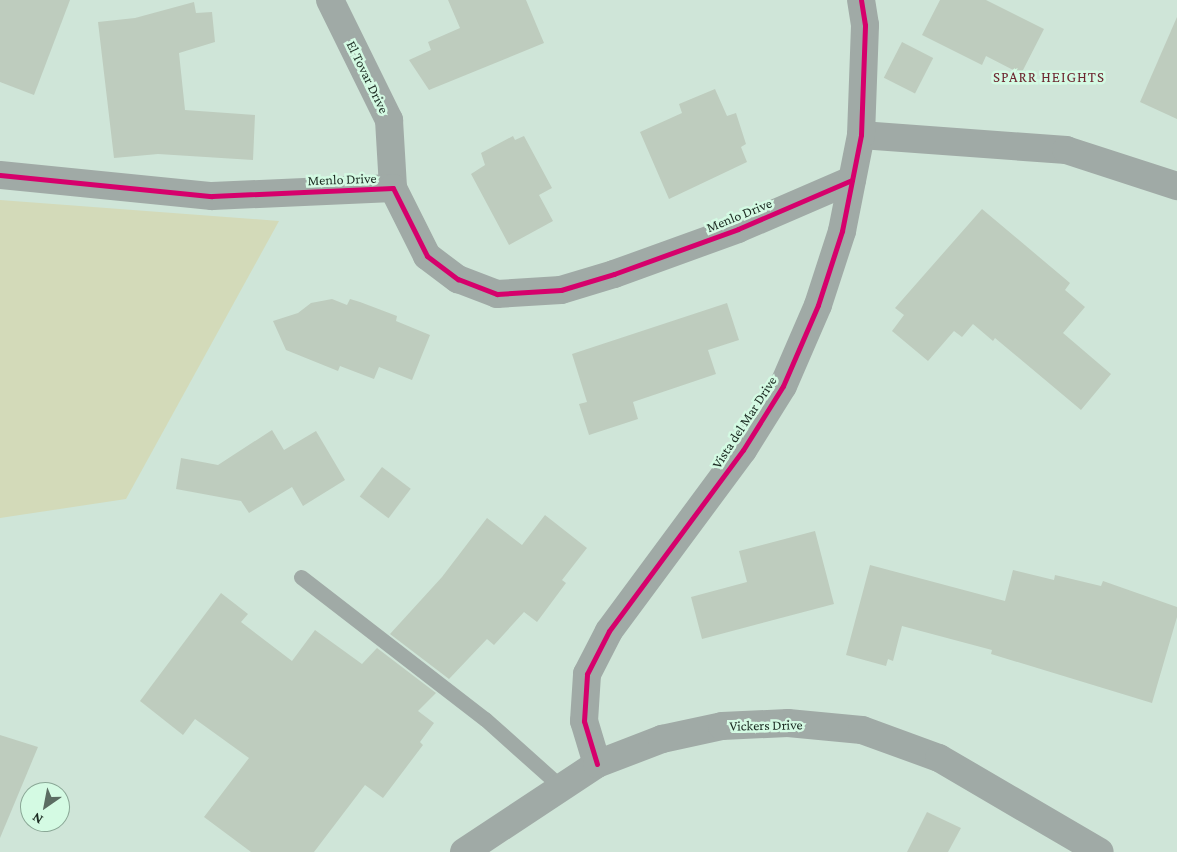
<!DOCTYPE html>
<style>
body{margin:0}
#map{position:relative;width:1177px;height:852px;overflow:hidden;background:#cfe5d8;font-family:"Crimson Pro",serif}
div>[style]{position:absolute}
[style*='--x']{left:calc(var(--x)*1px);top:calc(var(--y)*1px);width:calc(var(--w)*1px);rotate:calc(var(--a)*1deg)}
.green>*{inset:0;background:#d3dab9}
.building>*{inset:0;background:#beccbe;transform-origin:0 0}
.lane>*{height:15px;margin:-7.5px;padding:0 7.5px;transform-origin:7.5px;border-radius:7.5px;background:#a0aaa6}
.street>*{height:28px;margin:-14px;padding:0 14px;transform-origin:14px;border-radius:14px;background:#a0aaa6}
.cycleway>*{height:5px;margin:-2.5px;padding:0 2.5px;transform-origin:2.5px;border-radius:2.5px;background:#d6006c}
span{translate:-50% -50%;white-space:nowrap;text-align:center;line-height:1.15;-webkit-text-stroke:5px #d4fae3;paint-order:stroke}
.street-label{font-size:14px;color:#1c2b22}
.neighbourhood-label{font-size:15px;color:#6d2730;letter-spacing:1px}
.north{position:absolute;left:20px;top:782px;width:50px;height:50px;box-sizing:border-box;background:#d4fae3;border:1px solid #8aa796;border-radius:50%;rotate:213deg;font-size:14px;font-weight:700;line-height:20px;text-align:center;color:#1c2b22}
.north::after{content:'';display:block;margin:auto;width:18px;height:22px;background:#5b6c62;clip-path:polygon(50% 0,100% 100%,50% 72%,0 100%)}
</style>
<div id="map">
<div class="green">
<i style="clip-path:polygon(0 200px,279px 221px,126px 499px,0 518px)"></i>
</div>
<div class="building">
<i style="clip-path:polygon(0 0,70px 0,34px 95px,0 82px)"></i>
<i style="clip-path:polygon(448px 0,526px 0,544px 43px,429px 90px,409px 60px,431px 50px,428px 42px,460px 28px)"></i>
<i style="clip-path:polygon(940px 0,986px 0,1044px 29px,1021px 74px,986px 56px,982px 65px,922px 35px)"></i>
<i style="clip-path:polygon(194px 2px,196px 13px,212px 12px,215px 42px,179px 53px,185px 110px,255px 115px,253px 160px,158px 154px,114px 158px,98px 22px,135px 18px)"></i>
<i style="clip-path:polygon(1177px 17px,1177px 119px,1140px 102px)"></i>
<i style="left:902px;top:42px;width:35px;height:40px;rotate:27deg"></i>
<i style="clip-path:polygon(715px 89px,727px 116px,736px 113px,746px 144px,741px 147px,747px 162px,669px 199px,640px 132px,682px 113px,679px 104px)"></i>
<i style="clip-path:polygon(513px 136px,515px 140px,524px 136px,552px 188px,539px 195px,553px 221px,509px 245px,471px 174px,485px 165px,481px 153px)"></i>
<i style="clip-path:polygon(982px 209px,1070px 283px,1065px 290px,1085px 307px,1063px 333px,1111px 374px,1081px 410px,995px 338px,993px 341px,973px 324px,962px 337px,954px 331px,928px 361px,892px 331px,904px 315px,895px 308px)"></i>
<i style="clip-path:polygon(332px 299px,347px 305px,350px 299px,360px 302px,397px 316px,396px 321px,430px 335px,412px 380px,379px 367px,374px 379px,340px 366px,338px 371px,286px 350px,273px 321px,298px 313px,311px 303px)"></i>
<i style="clip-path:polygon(727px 303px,739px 340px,708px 350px,716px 374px,633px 402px,638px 419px,589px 435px,579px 404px,587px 402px,572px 354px)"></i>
<i style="clip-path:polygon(272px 430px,284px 450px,316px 431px,345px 480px,303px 506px,292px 487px,249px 513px,241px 501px,176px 489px,181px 458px,218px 465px)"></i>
<i style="left:382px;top:467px;width:36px;height:37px;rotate:37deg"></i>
<i style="clip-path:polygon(545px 515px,587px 548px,562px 580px,566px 583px,537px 622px,524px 612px,494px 645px,487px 639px,449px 679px,390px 634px,442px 577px,487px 518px,522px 545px)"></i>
<i style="clip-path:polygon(815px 531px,834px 604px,702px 639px,691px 597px,747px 582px,739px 551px)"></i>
<i style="clip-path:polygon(870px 565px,1005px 601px,1013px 570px,1054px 580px,1055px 575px,1101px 586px,1103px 581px,1177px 607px,1177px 617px,1152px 703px,991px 654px,992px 650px,902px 626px,893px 661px,888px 659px,886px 666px,846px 655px)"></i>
<i style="clip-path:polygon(221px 593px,248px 614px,241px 622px,292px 661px,315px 630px,362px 664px,377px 648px,436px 693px,418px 711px,434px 723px,420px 742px,423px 745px,383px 798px,365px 785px,314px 852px,251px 852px,204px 817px,249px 758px,195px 719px,183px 735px,140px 701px)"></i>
<i style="clip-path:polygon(0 735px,38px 747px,0 838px)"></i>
<i style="clip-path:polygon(927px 812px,961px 828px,948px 852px,907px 852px)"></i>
</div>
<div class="lane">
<i style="--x:301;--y:577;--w:232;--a:37.7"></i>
<i style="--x:485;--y:719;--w:102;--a:41.8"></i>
</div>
<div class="street">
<i style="--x:330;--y:0;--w:134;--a:63.8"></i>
<i style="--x:389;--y:120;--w:68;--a:86.6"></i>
<i style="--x:861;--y:135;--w:206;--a:4.2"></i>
<i style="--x:1066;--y:150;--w:117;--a:18"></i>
<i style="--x:0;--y:175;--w:213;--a:5.7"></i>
<i style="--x:212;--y:196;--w:181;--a:-2.5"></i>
<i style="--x:393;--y:188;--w:76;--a:63.4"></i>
<i style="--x:427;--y:256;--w:39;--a:37"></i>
<i style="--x:458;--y:279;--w:42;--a:21"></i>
<i style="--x:497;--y:294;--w:64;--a:-3.6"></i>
<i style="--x:561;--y:290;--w:55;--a:-16.8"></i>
<i style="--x:614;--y:274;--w:132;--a:-19.9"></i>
<i style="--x:738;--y:229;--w:124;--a:-23.3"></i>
<i style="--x:597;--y:764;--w:45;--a:-106.8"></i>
<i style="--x:584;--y:721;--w:47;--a:-86.3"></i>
<i style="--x:587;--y:674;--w:48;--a:-62.9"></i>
<i style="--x:609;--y:631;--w:225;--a:-53.5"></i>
<i style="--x:743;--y:450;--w:75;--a:-58"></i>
<i style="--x:783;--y:386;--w:88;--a:-66.6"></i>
<i style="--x:818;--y:305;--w:78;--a:-72"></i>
<i style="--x:842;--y:231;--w:98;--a:-78.8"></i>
<i style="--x:861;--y:135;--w:110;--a:-87.9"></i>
<i style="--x:865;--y:25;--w:25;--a:-99"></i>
<i style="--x:464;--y:852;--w:159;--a:-33.5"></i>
<i style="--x:597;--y:764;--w:70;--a:-21"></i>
<i style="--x:662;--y:739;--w:61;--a:-12.2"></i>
<i style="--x:722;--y:726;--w:66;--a:-2.6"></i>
<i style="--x:788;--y:723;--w:74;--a:5.4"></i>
<i style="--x:862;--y:730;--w:82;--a:20"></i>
<i style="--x:939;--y:758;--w:186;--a:30.3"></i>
</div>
<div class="cycleway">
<i style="--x:0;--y:175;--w:213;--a:5.7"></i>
<i style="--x:212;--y:196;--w:181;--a:-2.5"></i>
<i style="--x:393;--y:188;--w:76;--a:63.4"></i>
<i style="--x:427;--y:256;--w:39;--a:37"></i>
<i style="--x:458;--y:279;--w:42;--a:21"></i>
<i style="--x:497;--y:294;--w:64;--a:-3.6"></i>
<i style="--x:561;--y:290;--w:55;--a:-16.8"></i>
<i style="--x:614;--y:274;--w:132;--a:-19.9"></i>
<i style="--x:738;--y:229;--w:124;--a:-23.3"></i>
<i style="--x:597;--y:764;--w:45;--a:-106.8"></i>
<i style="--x:584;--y:721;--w:47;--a:-86.3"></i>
<i style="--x:587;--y:674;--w:48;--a:-62.9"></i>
<i style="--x:609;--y:631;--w:225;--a:-53.5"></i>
<i style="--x:743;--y:450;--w:75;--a:-58"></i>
<i style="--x:783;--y:386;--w:88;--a:-66.6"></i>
<i style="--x:818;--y:305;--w:78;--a:-72"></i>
<i style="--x:842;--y:231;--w:98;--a:-78.8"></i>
<i style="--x:861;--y:135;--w:110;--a:-87.9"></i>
<i style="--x:865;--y:25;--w:25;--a:-99"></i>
</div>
<div class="street-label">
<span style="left:368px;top:77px;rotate:64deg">El Tovar Drive</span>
<span style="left:342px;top:179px;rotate:-2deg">Menlo Drive</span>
<span style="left:739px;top:215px;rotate:-22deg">Menlo Drive</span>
<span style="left:744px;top:422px;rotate:-57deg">Vista del Mar Drive</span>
<span style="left:766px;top:725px;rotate:-1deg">Vickers Drive</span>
</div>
<div class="neighbourhood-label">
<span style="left:1049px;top:78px">SPARR HEIGHTS</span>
</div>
<div class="north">N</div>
</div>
